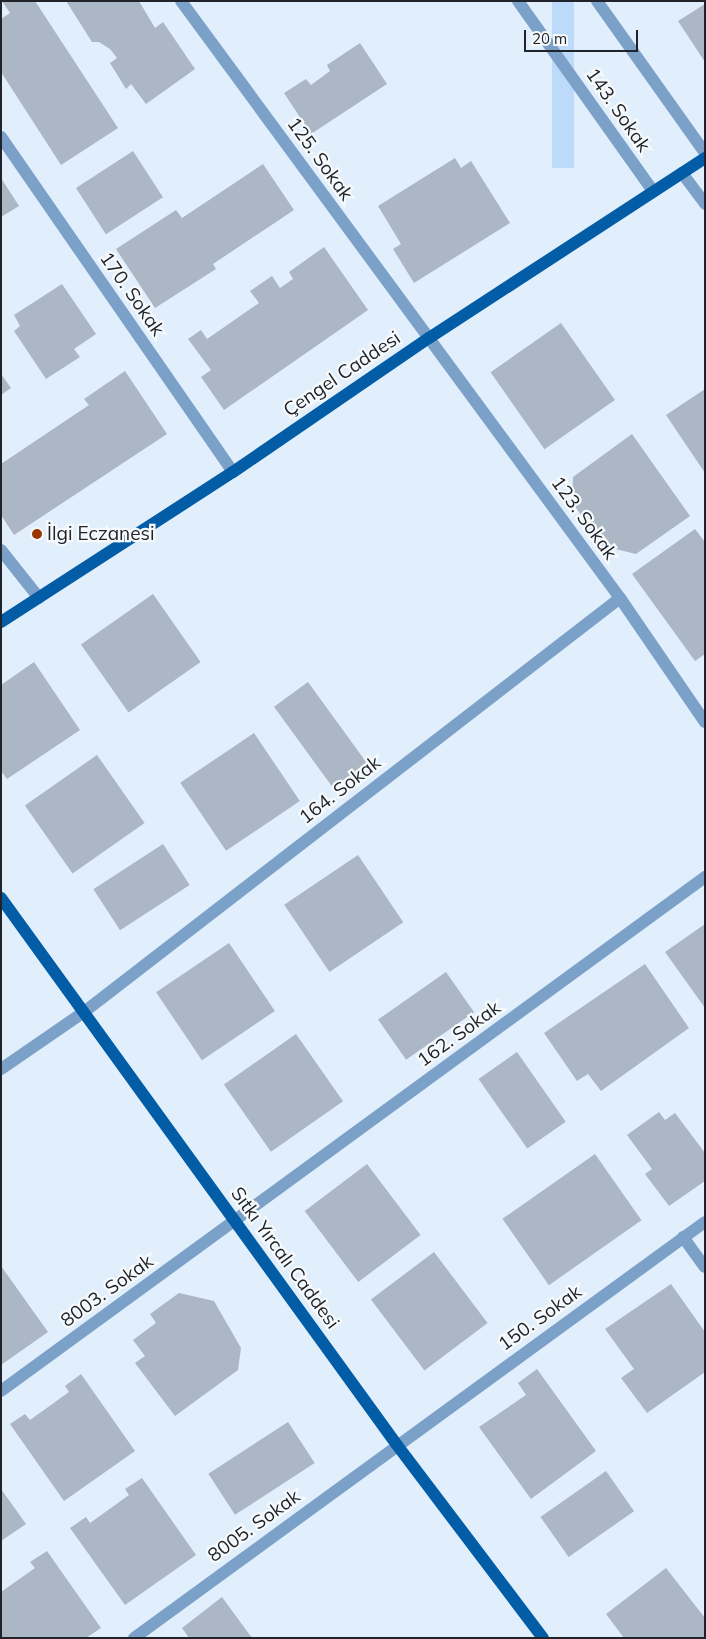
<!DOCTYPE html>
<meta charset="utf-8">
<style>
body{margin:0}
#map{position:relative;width:706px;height:1639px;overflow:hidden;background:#e1eefc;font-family:Mulish,sans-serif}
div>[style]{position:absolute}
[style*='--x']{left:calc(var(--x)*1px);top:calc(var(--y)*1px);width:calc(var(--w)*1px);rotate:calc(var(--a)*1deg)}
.green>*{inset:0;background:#bddafa;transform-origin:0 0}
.building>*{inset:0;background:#abb7c5;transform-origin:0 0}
.minor>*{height:12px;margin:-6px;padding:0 6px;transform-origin:6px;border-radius:6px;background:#7ba1c9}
.major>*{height:12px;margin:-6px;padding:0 6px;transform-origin:6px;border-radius:6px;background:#025da6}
.dots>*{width:14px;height:14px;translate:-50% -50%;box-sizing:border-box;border:2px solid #f7fafc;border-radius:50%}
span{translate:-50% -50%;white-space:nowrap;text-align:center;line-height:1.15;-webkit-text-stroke:4.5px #f7fafc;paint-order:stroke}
.street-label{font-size:19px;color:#20242a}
.poi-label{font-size:19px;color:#20242a}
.left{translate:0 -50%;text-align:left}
.frame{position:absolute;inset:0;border:2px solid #20242a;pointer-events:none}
.scale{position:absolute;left:524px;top:30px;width:114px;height:22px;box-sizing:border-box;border:2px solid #20242a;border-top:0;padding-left:6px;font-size:15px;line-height:18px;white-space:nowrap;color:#20242a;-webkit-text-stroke:4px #f7fafc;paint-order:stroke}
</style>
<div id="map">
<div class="green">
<i style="left:552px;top:1px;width:22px;height:167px"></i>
</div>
<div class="building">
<i style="clip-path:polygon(2px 1px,35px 1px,118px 128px,61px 165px,1px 72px,1px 19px,10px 13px)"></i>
<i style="clip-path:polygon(66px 1px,139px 1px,155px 28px,163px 22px,195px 69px,146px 104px,131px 84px,126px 89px,110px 63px,117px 58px,110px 49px,99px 42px,92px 42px)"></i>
<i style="clip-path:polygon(705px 4px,705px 62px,678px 21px)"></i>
<i style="clip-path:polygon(360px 43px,387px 84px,311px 134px,284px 93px,306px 79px,311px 85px,330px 71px,327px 65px)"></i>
<i style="left:133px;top:151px;width:55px;height:68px;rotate:57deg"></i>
<i style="clip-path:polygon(455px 158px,461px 168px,471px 161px,510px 223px,414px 283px,393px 249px,401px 244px,378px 206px)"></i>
<i style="clip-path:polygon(263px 164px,294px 210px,213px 264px,216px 269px,155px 308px,116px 249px,176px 210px,182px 218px)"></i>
<i style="clip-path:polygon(1px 178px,19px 206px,1px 217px)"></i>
<i style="clip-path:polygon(324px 247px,368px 310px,224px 410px,201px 377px,211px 370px,188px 339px,201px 330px,207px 339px,259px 303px,250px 291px,272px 276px,280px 288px,293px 279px,289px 272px)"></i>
<i style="clip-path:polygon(62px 284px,96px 334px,74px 349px,80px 357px,46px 379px,14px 331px,20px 326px,14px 315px)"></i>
<i style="left:561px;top:323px;width:94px;height:86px;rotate:55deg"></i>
<i style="clip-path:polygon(125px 371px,167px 434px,14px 535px,1px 515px,1px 464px,89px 405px,84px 399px)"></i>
<i style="clip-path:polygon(1px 374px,11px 388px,1px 395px)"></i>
<i style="clip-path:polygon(705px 389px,705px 473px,666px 415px)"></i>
<i style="clip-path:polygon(632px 434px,690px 516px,636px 554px,603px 546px,572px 502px,573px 477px)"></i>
<i style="clip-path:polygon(695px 529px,705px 542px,705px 654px,695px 661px,632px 574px)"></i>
<i style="left:153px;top:594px;width:83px;height:88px;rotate:55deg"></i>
<i style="clip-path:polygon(34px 662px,80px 730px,7px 779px,1px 771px,1px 685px)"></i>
<i style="left:308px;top:682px;width:100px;height:42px;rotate:54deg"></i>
<i style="left:254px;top:733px;width:82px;height:89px;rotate:56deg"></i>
<i style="left:97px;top:755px;width:83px;height:88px;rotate:55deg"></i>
<i style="left:163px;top:844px;width:49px;height:83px;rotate:57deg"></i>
<i style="left:358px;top:855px;width:81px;height:89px;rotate:56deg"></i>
<i style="clip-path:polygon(705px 924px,705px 1008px,665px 952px)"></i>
<i style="left:229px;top:943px;width:82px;height:88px;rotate:56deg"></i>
<i style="clip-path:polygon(645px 964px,689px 1028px,601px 1091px,588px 1074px,577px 1081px,544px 1033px)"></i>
<i style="left:446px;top:972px;width:49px;height:83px;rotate:55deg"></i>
<i style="left:296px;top:1034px;width:82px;height:88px;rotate:55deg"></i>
<i style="left:517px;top:1052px;width:85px;height:47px;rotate:55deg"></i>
<i style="clip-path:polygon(659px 1112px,665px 1120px,675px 1113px,705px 1153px,705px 1181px,669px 1206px,645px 1174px,652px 1169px,627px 1135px)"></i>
<i style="left:595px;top:1154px;width:81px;height:113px;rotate:55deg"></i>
<i style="left:367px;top:1164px;width:89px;height:78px;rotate:53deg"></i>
<i style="left:434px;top:1252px;width:89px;height:79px;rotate:53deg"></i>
<i style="clip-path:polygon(1px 1266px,48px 1332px,1px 1365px)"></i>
<i style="clip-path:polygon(671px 1284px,705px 1332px,705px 1372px,647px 1413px,621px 1378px,634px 1369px,605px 1329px)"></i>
<i style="clip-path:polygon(179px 1293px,214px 1301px,241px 1348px,238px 1370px,175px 1416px,135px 1363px,145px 1356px,133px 1340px,156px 1323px,150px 1314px)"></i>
<i style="clip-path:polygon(537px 1369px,596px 1451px,531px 1499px,479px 1427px,526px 1395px,518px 1383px)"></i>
<i style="clip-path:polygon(81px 1374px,135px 1451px,64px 1501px,10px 1424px,25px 1414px,30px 1420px,69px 1392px,65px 1386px)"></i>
<i style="left:288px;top:1422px;width:49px;height:95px;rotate:57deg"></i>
<i style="left:606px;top:1471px;width:49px;height:80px;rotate:55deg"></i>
<i style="clip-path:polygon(142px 1478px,196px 1555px,125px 1605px,70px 1528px,86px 1517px,90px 1523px,129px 1495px,125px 1489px)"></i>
<i style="clip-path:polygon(1px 1489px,26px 1524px,1px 1541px)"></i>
<i style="clip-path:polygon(47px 1551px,101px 1628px,86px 1638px,1px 1638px,1px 1592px,35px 1568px,30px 1562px)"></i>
<i style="clip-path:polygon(666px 1568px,705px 1618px,705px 1638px,624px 1638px,606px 1614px)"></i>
<i style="clip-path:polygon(222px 1597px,252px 1638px,189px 1638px,182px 1628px)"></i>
</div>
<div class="minor">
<i style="--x:181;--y:1;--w:741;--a:53.67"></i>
<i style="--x:620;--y:598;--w:150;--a:55.6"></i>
<i style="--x:518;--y:1;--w:233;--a:54.6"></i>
<i style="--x:597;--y:1;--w:186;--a:54.6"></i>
<i style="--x:1;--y:137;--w:407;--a:55.3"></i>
<i style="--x:682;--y:173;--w:39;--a:53"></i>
<i style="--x:1;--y:550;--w:61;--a:51.6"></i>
<i style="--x:1;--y:1069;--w:101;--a:-34.5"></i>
<i style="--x:84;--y:1012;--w:677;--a:-37.68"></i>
<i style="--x:683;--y:1237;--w:37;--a:54"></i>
<i style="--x:1;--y:1391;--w:872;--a:-36.13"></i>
<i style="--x:134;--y:1638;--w:706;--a:-36.08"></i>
</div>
<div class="major">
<i style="--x:1;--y:622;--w:276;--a:-32.9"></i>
<i style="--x:233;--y:472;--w:237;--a:-34.4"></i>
<i style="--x:429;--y:338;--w:330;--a:-33.1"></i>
<i style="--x:1;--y:898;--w:675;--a:54.1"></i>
<i style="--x:397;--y:1445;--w:242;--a:52.9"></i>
</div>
<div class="dots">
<i style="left:37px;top:534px;background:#993500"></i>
</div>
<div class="street-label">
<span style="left:618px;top:110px;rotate:55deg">143. Sokak</span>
<span style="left:320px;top:159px;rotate:54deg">125. Sokak</span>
<span style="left:132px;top:294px;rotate:55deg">170. Sokak</span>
<span style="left:342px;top:374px;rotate:-34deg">Çengel Caddesi</span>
<span style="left:584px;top:518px;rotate:54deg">123. Sokak</span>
<span style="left:340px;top:790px;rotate:-38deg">164. Sokak</span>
<span style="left:459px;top:1034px;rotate:-36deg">162. Sokak</span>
<span style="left:285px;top:1258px;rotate:54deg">Sıtkı Yırcalı Caddesi</span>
<span style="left:107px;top:1291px;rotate:-36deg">8003. Sokak</span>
<span style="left:540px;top:1318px;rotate:-36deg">150. Sokak</span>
<span style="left:254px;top:1526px;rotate:-36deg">8005. Sokak</span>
</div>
<div class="poi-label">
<span class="left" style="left:47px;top:534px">İlgi Eczanesi</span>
</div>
<div class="frame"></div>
<div class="scale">20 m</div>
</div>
